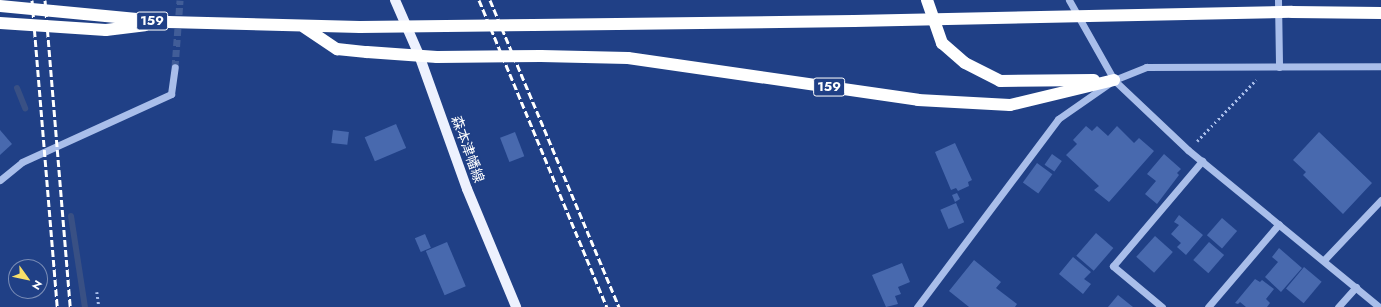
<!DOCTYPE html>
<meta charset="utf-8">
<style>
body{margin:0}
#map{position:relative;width:1381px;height:307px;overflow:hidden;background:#204086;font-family:Jost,"Noto Sans JP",sans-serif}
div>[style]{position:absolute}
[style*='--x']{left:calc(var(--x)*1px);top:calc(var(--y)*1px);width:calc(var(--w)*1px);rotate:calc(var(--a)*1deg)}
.stream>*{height:6px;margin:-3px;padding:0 3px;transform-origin:3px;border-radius:3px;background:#395084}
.building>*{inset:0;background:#4869ae;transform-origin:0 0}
.minor-tunnel>*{height:7px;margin-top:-3.5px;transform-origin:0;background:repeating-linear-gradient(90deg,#415d98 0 7px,transparent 0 10.5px)}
.path>*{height:2.5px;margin-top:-1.25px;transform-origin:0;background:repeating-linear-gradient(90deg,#a9beea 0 2px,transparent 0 5px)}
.minor>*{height:7px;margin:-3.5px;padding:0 3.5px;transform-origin:3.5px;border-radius:3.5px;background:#a9beea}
.major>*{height:10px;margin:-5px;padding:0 5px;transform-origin:5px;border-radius:5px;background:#edf1fe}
.highway>*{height:12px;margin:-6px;padding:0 6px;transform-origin:6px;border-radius:6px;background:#fff}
.rail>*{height:3px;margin-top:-1.5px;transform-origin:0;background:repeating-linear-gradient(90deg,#fff 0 7px,transparent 0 10px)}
.highway-bridge>*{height:12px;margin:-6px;padding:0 6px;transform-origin:6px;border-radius:6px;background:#fff}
span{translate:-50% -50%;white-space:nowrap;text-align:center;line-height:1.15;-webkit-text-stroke:4px #204086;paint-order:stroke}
.shield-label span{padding:1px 3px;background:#204086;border:1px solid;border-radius:3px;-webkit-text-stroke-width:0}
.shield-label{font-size:13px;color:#fff;font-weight:700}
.street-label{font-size:14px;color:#fff}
.north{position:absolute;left:8px;top:259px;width:40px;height:40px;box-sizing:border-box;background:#204086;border:1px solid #798cb6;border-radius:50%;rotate:123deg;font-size:11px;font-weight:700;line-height:16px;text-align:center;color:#fff}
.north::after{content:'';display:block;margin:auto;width:14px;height:18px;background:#f8df69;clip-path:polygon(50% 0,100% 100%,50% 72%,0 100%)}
</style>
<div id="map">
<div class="stream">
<i style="--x:17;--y:88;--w:22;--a:68"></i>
<i style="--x:71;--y:216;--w:92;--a:81.3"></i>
</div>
<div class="building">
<i style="left:396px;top:124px;width:26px;height:34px;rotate:67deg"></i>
<i style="clip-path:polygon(1086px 126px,1092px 131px,1097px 126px,1108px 136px,1117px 126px,1134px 143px,1139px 138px,1154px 151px,1109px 202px,1094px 190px,1099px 186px,1066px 155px,1077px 144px,1073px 140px)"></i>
<i style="clip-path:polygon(0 130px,12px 144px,0 155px)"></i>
<i style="left:333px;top:130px;width:16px;height:13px;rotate:7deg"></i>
<i style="left:515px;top:132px;width:26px;height:16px;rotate:69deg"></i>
<i style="clip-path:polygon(1319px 132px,1372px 183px,1343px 214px,1303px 175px,1306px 172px,1293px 160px)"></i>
<i style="clip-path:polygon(955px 143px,972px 180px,968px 182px,969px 186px,958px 191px,956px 188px,951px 190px,935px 152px)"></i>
<i style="left:1052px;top:154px;width:12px;height:13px;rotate:35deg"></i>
<i style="clip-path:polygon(1164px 154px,1181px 169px,1177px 173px,1179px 175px,1157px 204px,1145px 194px,1156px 181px,1147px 174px)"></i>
<i style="left:1037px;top:163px;width:19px;height:24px;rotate:36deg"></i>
<i style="clip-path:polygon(957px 193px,960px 199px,955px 202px,952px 195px)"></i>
<i style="left:956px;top:203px;width:21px;height:17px;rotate:67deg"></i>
<i style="clip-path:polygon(1179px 215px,1203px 235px,1186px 255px,1177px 247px,1181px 243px,1171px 234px,1179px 225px,1174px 222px)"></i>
<i style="left:1222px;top:218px;width:20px;height:23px;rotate:41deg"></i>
<i style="left:1096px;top:233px;width:23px;height:30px;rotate:41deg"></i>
<i style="left:425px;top:234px;width:15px;height:11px;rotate:67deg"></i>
<i style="left:1155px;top:236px;width:24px;height:28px;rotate:42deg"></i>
<i style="left:447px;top:242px;width:48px;height:23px;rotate:67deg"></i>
<i style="left:1209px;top:242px;width:20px;height:24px;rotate:41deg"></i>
<i style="clip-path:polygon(1279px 248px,1302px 268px,1281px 292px,1265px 277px,1278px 262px,1272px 257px)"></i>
<i style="clip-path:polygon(1073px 257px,1091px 272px,1084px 279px,1091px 284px,1083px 294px,1059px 274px)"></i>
<i style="clip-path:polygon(974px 260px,1001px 282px,996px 288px,1017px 304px,1015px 307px,969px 307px,949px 291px)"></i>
<i style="clip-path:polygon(902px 263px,910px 282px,898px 287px,901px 294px,895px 296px,898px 304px,886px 307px,872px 275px)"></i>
<i style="left:1304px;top:267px;width:23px;height:28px;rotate:40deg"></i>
<i style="clip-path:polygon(1255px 279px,1260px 282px,1262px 280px,1274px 289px,1266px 299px,1270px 303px,1267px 307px,1246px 307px,1240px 302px,1238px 304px,1235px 303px)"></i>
<i style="clip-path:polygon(1118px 295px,1133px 307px,1108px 307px)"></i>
</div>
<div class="minor-tunnel">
<i style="--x:175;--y:67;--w:67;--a:-85.7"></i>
</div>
<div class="path">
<i style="--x:1197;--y:141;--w:85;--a:-46"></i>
<i style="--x:97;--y:292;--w:15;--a:82"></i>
</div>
<div class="minor">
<i style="--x:1069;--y:0;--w:92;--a:60.6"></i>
<i style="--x:1114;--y:80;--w:102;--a:43.4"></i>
<i style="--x:1188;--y:150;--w:247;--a:39.4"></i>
<i style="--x:1278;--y:0;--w:67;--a:89.1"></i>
<i style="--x:0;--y:180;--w:28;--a:-39"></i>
<i style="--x:22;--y:162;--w:164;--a:-24.5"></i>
<i style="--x:171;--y:94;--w:27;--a:-82"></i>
<i style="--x:1324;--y:260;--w:83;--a:-46.5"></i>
<i style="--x:917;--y:307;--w:235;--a:-53.1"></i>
<i style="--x:1058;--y:119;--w:68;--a:-34.9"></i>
<i style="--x:1114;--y:80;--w:35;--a:-22"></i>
<i style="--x:1146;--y:67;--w:235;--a:-0.2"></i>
<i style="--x:1162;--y:307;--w:64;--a:-140.1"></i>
<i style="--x:1113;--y:266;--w:138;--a:-49.7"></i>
<i style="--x:1208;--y:307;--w:109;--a:-49.5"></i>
<i style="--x:1338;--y:307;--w:27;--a:-48"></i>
</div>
<div class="major">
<i style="--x:395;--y:0;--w:60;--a:66.4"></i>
<i style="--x:419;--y:55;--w:142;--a:70.3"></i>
<i style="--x:467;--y:189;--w:128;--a:67.4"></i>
</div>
<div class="highway">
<i style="--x:927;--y:0;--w:46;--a:70.8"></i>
<i style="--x:942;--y:43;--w:30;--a:41"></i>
<i style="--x:965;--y:63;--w:39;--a:27"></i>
<i style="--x:1000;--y:81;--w:94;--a:-0.6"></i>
<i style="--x:0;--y:6;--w:169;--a:5.4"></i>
<i style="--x:168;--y:22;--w:192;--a:1.5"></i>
<i style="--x:0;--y:23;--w:106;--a:3.8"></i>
<i style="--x:106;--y:30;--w:39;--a:-7"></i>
<i style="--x:533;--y:25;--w:321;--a:-0.7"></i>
<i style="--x:304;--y:27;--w:40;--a:34"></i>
<i style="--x:337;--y:49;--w:30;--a:6"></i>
<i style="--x:541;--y:56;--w:87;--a:1.3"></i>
<i style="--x:628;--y:58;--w:293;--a:8.2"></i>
<i style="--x:918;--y:100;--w:92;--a:3.1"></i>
<i style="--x:1010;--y:105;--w:107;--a:-13.5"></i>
</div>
<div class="rail">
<i style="--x:32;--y:0;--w:308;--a:85.3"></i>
<i style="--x:45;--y:0;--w:308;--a:85.3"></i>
<i style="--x:479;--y:0;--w:333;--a:67.4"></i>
<i style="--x:490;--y:0;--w:333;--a:67.2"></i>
</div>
<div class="highway-bridge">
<i style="--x:854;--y:21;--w:438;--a:-1.2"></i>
<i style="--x:1292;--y:12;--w:89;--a:0.6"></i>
<i style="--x:360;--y:27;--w:173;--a:-0.7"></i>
<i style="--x:367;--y:52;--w:70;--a:4.1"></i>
<i style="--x:437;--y:57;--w:104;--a:-0.6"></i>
</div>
<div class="shield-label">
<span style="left:152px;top:21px">159</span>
<span style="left:829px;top:87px">159</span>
</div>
<div class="street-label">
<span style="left:468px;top:149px;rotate:70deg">森本津幡線</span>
</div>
<div class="north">N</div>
</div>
